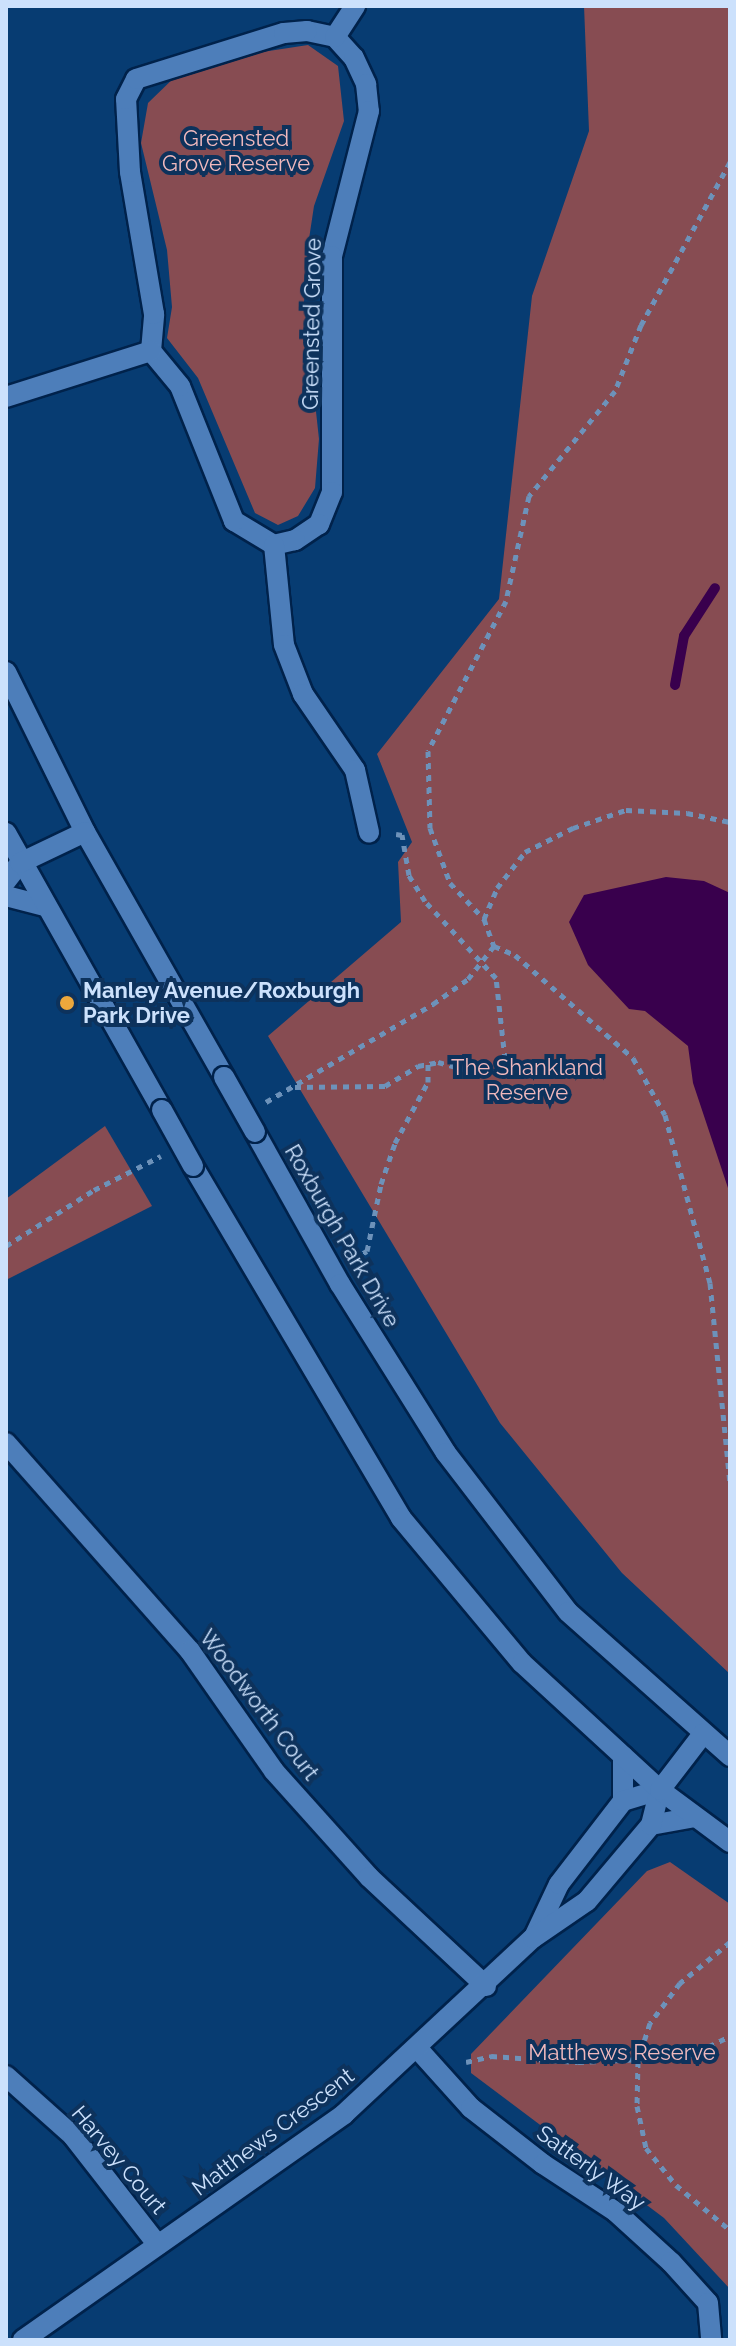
<!DOCTYPE html>
<style>
body{margin:0}
#map{position:relative;width:736px;height:2346px;overflow:hidden;background:#073c72;font-family:Raleway,sans-serif}
div>[style]{position:absolute}
[style*='--x']{left:calc(var(--x)*1px);top:calc(var(--y)*1px);width:calc(var(--w)*1px);rotate:calc(var(--a)*1deg)}
.green>*{inset:0;background:#874c52}
.water>*{inset:0;background:#39004d}
.stream>*{height:10px;margin:-5px;padding:0 5px;transform-origin:5px;border-radius:5px;background:#39004d}
.path>*{height:5px;margin-top:-2.5px;transform-origin:0;background:repeating-linear-gradient(90deg,#6d92ba 0 6px,transparent 0 12px)}
.roads{filter:drop-shadow(2px 0 #00224b) drop-shadow(-2px 0 #00224b) drop-shadow(0 2px #00224b) drop-shadow(0 -2px #00224b)}
.minor>*{height:20px;margin:-10px;padding:0 10px;transform-origin:10px;border-radius:10px;background:#4d7eba}
.tertiary>*{height:20px;margin:-10px;padding:0 10px;transform-origin:10px;border-radius:10px;background:#4d7eba}
.bridges{filter:drop-shadow(2px 0 #00224b) drop-shadow(-2px 0 #00224b) drop-shadow(0 2px #00224b) drop-shadow(0 -2px #00224b)}
.tertiary-bridge>*{height:20px;margin:-10px;padding:0 10px;transform-origin:10px;border-radius:10px;background:#4d7eba}
.dots>*{width:22px;height:22px;translate:-50% -50%;box-sizing:border-box;border:4px solid #0d325c;border-radius:50%}
span{translate:-50% -50%;white-space:nowrap;text-align:center;line-height:1.15;-webkit-text-stroke:8px #0d325c;paint-order:stroke}
.park-label{font-size:22px;color:#f0b9bd}
.street-label{font-size:22px;color:#cce1fc}
.poi-label{font-size:22px;color:#cce1fc;font-weight:700}
.left{translate:0 -50%;text-align:left}
.frame{position:absolute;inset:0;border:8px solid #cce1fc;pointer-events:none}
</style>
<div id="map">
<div class="green">
<i style="clip-path:polygon(584px 6px,730px 6px,730px 1674px,622px 1573px,500px 1423px,268px 1036px,401px 922px,398px 862px,412px 842px,377px 754px,499px 599px,532px 296px,589px 131px)"></i>
<i style="clip-path:polygon(308px 45px,338px 66px,344px 121px,314px 206px,309px 239px,304px 302px,319px 439px,315px 488px,298px 516px,278px 525px,255px 513px,198px 378px,167px 338px,172px 307px,167px 250px,141px 143px,148px 103px,181px 71px,217px 59px)"></i>
<i style="clip-path:polygon(105px 1126px,152px 1206px,6px 1280px,6px 1199px)"></i>
<i style="clip-path:polygon(670px 1862px,730px 1904px,730px 2289px,664px 2218px,471px 2073px,471px 2054px,647px 1871px)"></i>
</div>
<div class="water">
<i style="clip-path:polygon(666px 877px,704px 881px,730px 893px,730px 1194px,693px 1083px,688px 1046px,645px 1011px,629px 1009px,588px 965px,569px 922px,584px 895px)"></i>
</div>
<div class="stream">
<i style="--x:675;--y:685;--w:50;--a:-79.6"></i>
<i style="--x:684;--y:636;--w:57;--a:-57.1"></i>
</div>
<div class="path">
<i style="--x:730;--y:162;--w:186;--a:118.6"></i>
<i style="--x:641;--y:325;--w:71;--a:111.5"></i>
<i style="--x:615;--y:391;--w:136;--a:129.3"></i>
<i style="--x:529;--y:496;--w:107;--a:102.4"></i>
<i style="--x:506;--y:601;--w:169;--a:117.5"></i>
<i style="--x:428;--y:751;--w:77;--a:88.5"></i>
<i style="--x:430;--y:828;--w:59;--a:70"></i>
<i style="--x:450;--y:883;--w:50;--a:46.6"></i>
<i style="--x:484;--y:919;--w:29;--a:70"></i>
<i style="--x:494;--y:946;--w:23;--a:23"></i>
<i style="--x:515;--y:955;--w:157;--a:41.1"></i>
<i style="--x:633;--y:1058;--w:65;--a:60.7"></i>
<i style="--x:665;--y:1115;--w:174;--a:75"></i>
<i style="--x:710;--y:1283;--w:201;--a:84.3"></i>
<i style="--x:484;--y:919;--w:34;--a:-67"></i>
<i style="--x:497;--y:888;--w:46;--a:-52.1"></i>
<i style="--x:525;--y:852;--w:54;--a:-26.6"></i>
<i style="--x:573;--y:828;--w:56;--a:-18.8"></i>
<i style="--x:626;--y:810;--w:61;--a:2.8"></i>
<i style="--x:687;--y:813;--w:44;--a:11.8"></i>
<i style="--x:295;--y:1087;--w:90;--a:-0.6"></i>
<i style="--x:385;--y:1086;--w:39;--a:-31"></i>
<i style="--x:418;--y:1066;--w:20;--a:-11"></i>
<i style="--x:438;--y:1062;--w:46;--a:15.3"></i>
<i style="--x:482;--y:1074;--w:17;--a:-10"></i>
<i style="--x:499;--y:1071;--w:13;--a:-63"></i>
<i style="--x:505;--y:1059;--w:81;--a:-96.3"></i>
<i style="--x:496;--y:978;--w:105;--a:-132.7"></i>
<i style="--x:425;--y:901;--w:31;--a:-122"></i>
<i style="--x:409;--y:875;--w:41;--a:-99.9"></i>
<i style="--x:402;--y:835;--w:6;--a:-171"></i>
<i style="--x:266;--y:1102;--w:194;--a:-30.4"></i>
<i style="--x:433;--y:1004;--w:43;--a:-35.5"></i>
<i style="--x:468;--y:979;--w:42;--a:-51.8"></i>
<i style="--x:6;--y:1246;--w:104;--a:-32.5"></i>
<i style="--x:94;--y:1190;--w:75;--a:-26.9"></i>
<i style="--x:353;--y:1259;--w:16;--a:-30"></i>
<i style="--x:367;--y:1251;--w:68;--a:-78.2"></i>
<i style="--x:381;--y:1184;--w:43;--a:-71.1"></i>
<i style="--x:395;--y:1143;--w:69;--a:-61.6"></i>
<i style="--x:428;--y:1082;--w:18;--a:-90"></i>
<i style="--x:730;--y:1942;--w:65;--a:140.6"></i>
<i style="--x:680;--y:1983;--w:50;--a:126.9"></i>
<i style="--x:650;--y:2023;--w:40;--a:108"></i>
<i style="--x:638;--y:2061;--w:45;--a:91.3"></i>
<i style="--x:637;--y:2106;--w:43;--a:77.9"></i>
<i style="--x:646;--y:2148;--w:48;--a:51"></i>
<i style="--x:676;--y:2185;--w:70;--a:39.8"></i>
<i style="--x:466;--y:2062;--w:26;--a:-13"></i>
<i style="--x:491;--y:2056;--w:87;--a:3.9"></i>
<i style="--x:578;--y:2062;--w:109;--a:-2.6"></i>
<i style="--x:687;--y:2057;--w:48;--a:-26"></i>
</div>
<div class="roads">
<div class="minor">
<i style="--x:307;--y:31;--w:29;--a:12"></i>
<i style="--x:335;--y:37;--w:28;--a:48"></i>
<i style="--x:354;--y:58;--w:29;--a:65"></i>
<i style="--x:366;--y:84;--w:27;--a:84"></i>
<i style="--x:369;--y:111;--w:150;--a:104.3"></i>
<i style="--x:332;--y:256;--w:236;--a:90"></i>
<i style="--x:332;--y:492;--w:35;--a:112"></i>
<i style="--x:319;--y:524;--w:29;--a:146"></i>
<i style="--x:295;--y:540;--w:22;--a:167"></i>
<i style="--x:274;--y:545;--w:47;--a:-149"></i>
<i style="--x:234;--y:521;--w:145;--a:-111.8"></i>
<i style="--x:180;--y:386;--w:45;--a:-129.6"></i>
<i style="--x:151;--y:351;--w:37;--a:-85"></i>
<i style="--x:154;--y:314;--w:144;--a:-99.6"></i>
<i style="--x:130;--y:172;--w:73;--a:-93.1"></i>
<i style="--x:126;--y:99;--w:22;--a:-63"></i>
<i style="--x:136;--y:79;--w:155;--a:-17.3"></i>
<i style="--x:284;--y:33;--w:23;--a:-5"></i>
<i style="--x:335;--y:37;--w:37;--a:-57"></i>
<i style="--x:6;--y:397;--w:152;--a:-17.6"></i>
<i style="--x:274;--y:545;--w:100;--a:84.3"></i>
<i style="--x:284;--y:645;--w:53;--a:68.8"></i>
<i style="--x:303;--y:694;--w:92;--a:55.6"></i>
<i style="--x:355;--y:770;--w:64;--a:77.3"></i>
<i style="--x:6;--y:881;--w:23;--a:-52"></i>
<i style="--x:6;--y:896;--w:40;--a:14.4"></i>
<i style="--x:6;--y:1443;--w:278;--a:48.5"></i>
<i style="--x:190;--y:1651;--w:146;--a:55"></i>
<i style="--x:274;--y:1771;--w:142;--a:48.1"></i>
<i style="--x:369;--y:1877;--w:160;--a:43"></i>
<i style="--x:623;--y:1801;--w:45;--a:-90"></i>
<i style="--x:651;--y:1825;--w:45;--a:-10.3"></i>
<i style="--x:535;--y:1935;--w:56;--a:-64.8"></i>
<i style="--x:559;--y:1884;--w:105;--a:-52.4"></i>
<i style="--x:623;--y:1801;--w:39;--a:-17"></i>
<i style="--x:417;--y:2048;--w:81;--a:48"></i>
<i style="--x:471;--y:2108;--w:91;--a:37.9"></i>
<i style="--x:543;--y:2164;--w:87;--a:33.3"></i>
<i style="--x:616;--y:2212;--w:74;--a:42.3"></i>
<i style="--x:671;--y:2262;--w:55;--a:47.9"></i>
<i style="--x:708;--y:2303;--w:37;--a:85"></i>
<i style="--x:6;--y:2076;--w:90;--a:41.8"></i>
<i style="--x:73;--y:2136;--w:138;--a:52.1"></i>
<i style="--x:23;--y:2340;--w:393;--a:-35.1"></i>
<i style="--x:344;--y:2114;--w:258;--a:-43"></i>
<i style="--x:533;--y:1938;--w:65;--a:-34.4"></i>
<i style="--x:587;--y:1901;--w:99;--a:-49.9"></i>
<i style="--x:651;--y:1825;--w:36;--a:-76"></i>
</div>
<div class="tertiary">
<i style="--x:6;--y:672;--w:178;--a:63.7"></i>
<i style="--x:85;--y:832;--w:282;--a:60.4"></i>
<i style="--x:6;--y:833;--w:318;--a:60.6"></i>
<i style="--x:20;--y:863;--w:72;--a:-25.5"></i>
<i style="--x:255;--y:1132;--w:174;--a:60.8"></i>
<i style="--x:340;--y:1284;--w:199;--a:57.9"></i>
<i style="--x:446;--y:1453;--w:200;--a:52.5"></i>
<i style="--x:568;--y:1612;--w:217;--a:41.6"></i>
<i style="--x:193;--y:1166;--w:409;--a:59.4"></i>
<i style="--x:401;--y:1518;--w:189;--a:50.2"></i>
<i style="--x:522;--y:1663;--w:188;--a:42.6"></i>
<i style="--x:660;--y:1790;--w:87;--a:36.6"></i>
<i style="--x:660;--y:1790;--w:71;--a:-52.5"></i>
</div>
</div>
<div class="bridges">
<div class="tertiary-bridge">
<i style="--x:224;--y:1077;--w:63;--a:60.6"></i>
<i style="--x:162;--y:1110;--w:64;--a:61"></i>
</div>
</div>
<div class="dots">
<i style="left:67px;top:1003px;background:#eda83c"></i>
</div>
<div class="park-label">
<span style="left:236px;top:151px">Greensted<br>Grove Reserve</span>
<span style="left:527px;top:1080px">The Shankland<br>Reserve</span>
<span style="left:622px;top:2053px">Matthews Reserve</span>
</div>
<div class="street-label">
<span style="left:312px;top:324px;rotate:-89deg">Greensted Grove</span>
<span style="left:342px;top:1236px;rotate:60deg">Roxburgh Park Drive</span>
<span style="left:259px;top:1705px;rotate:53deg">Woodworth Court</span>
<span style="left:273px;top:2132px;rotate:-37deg">Matthews Crescent</span>
<span style="left:119px;top:2160px;rotate:50deg">Harvey Court</span>
<span style="left:591px;top:2168px;rotate:36deg">Satterly Way</span>
</div>
<div class="poi-label">
<span class="left" style="left:83px;top:1003px">Manley Avenue/Roxburgh<br>Park Drive</span>
</div>
<div class="frame"></div>
</div>
